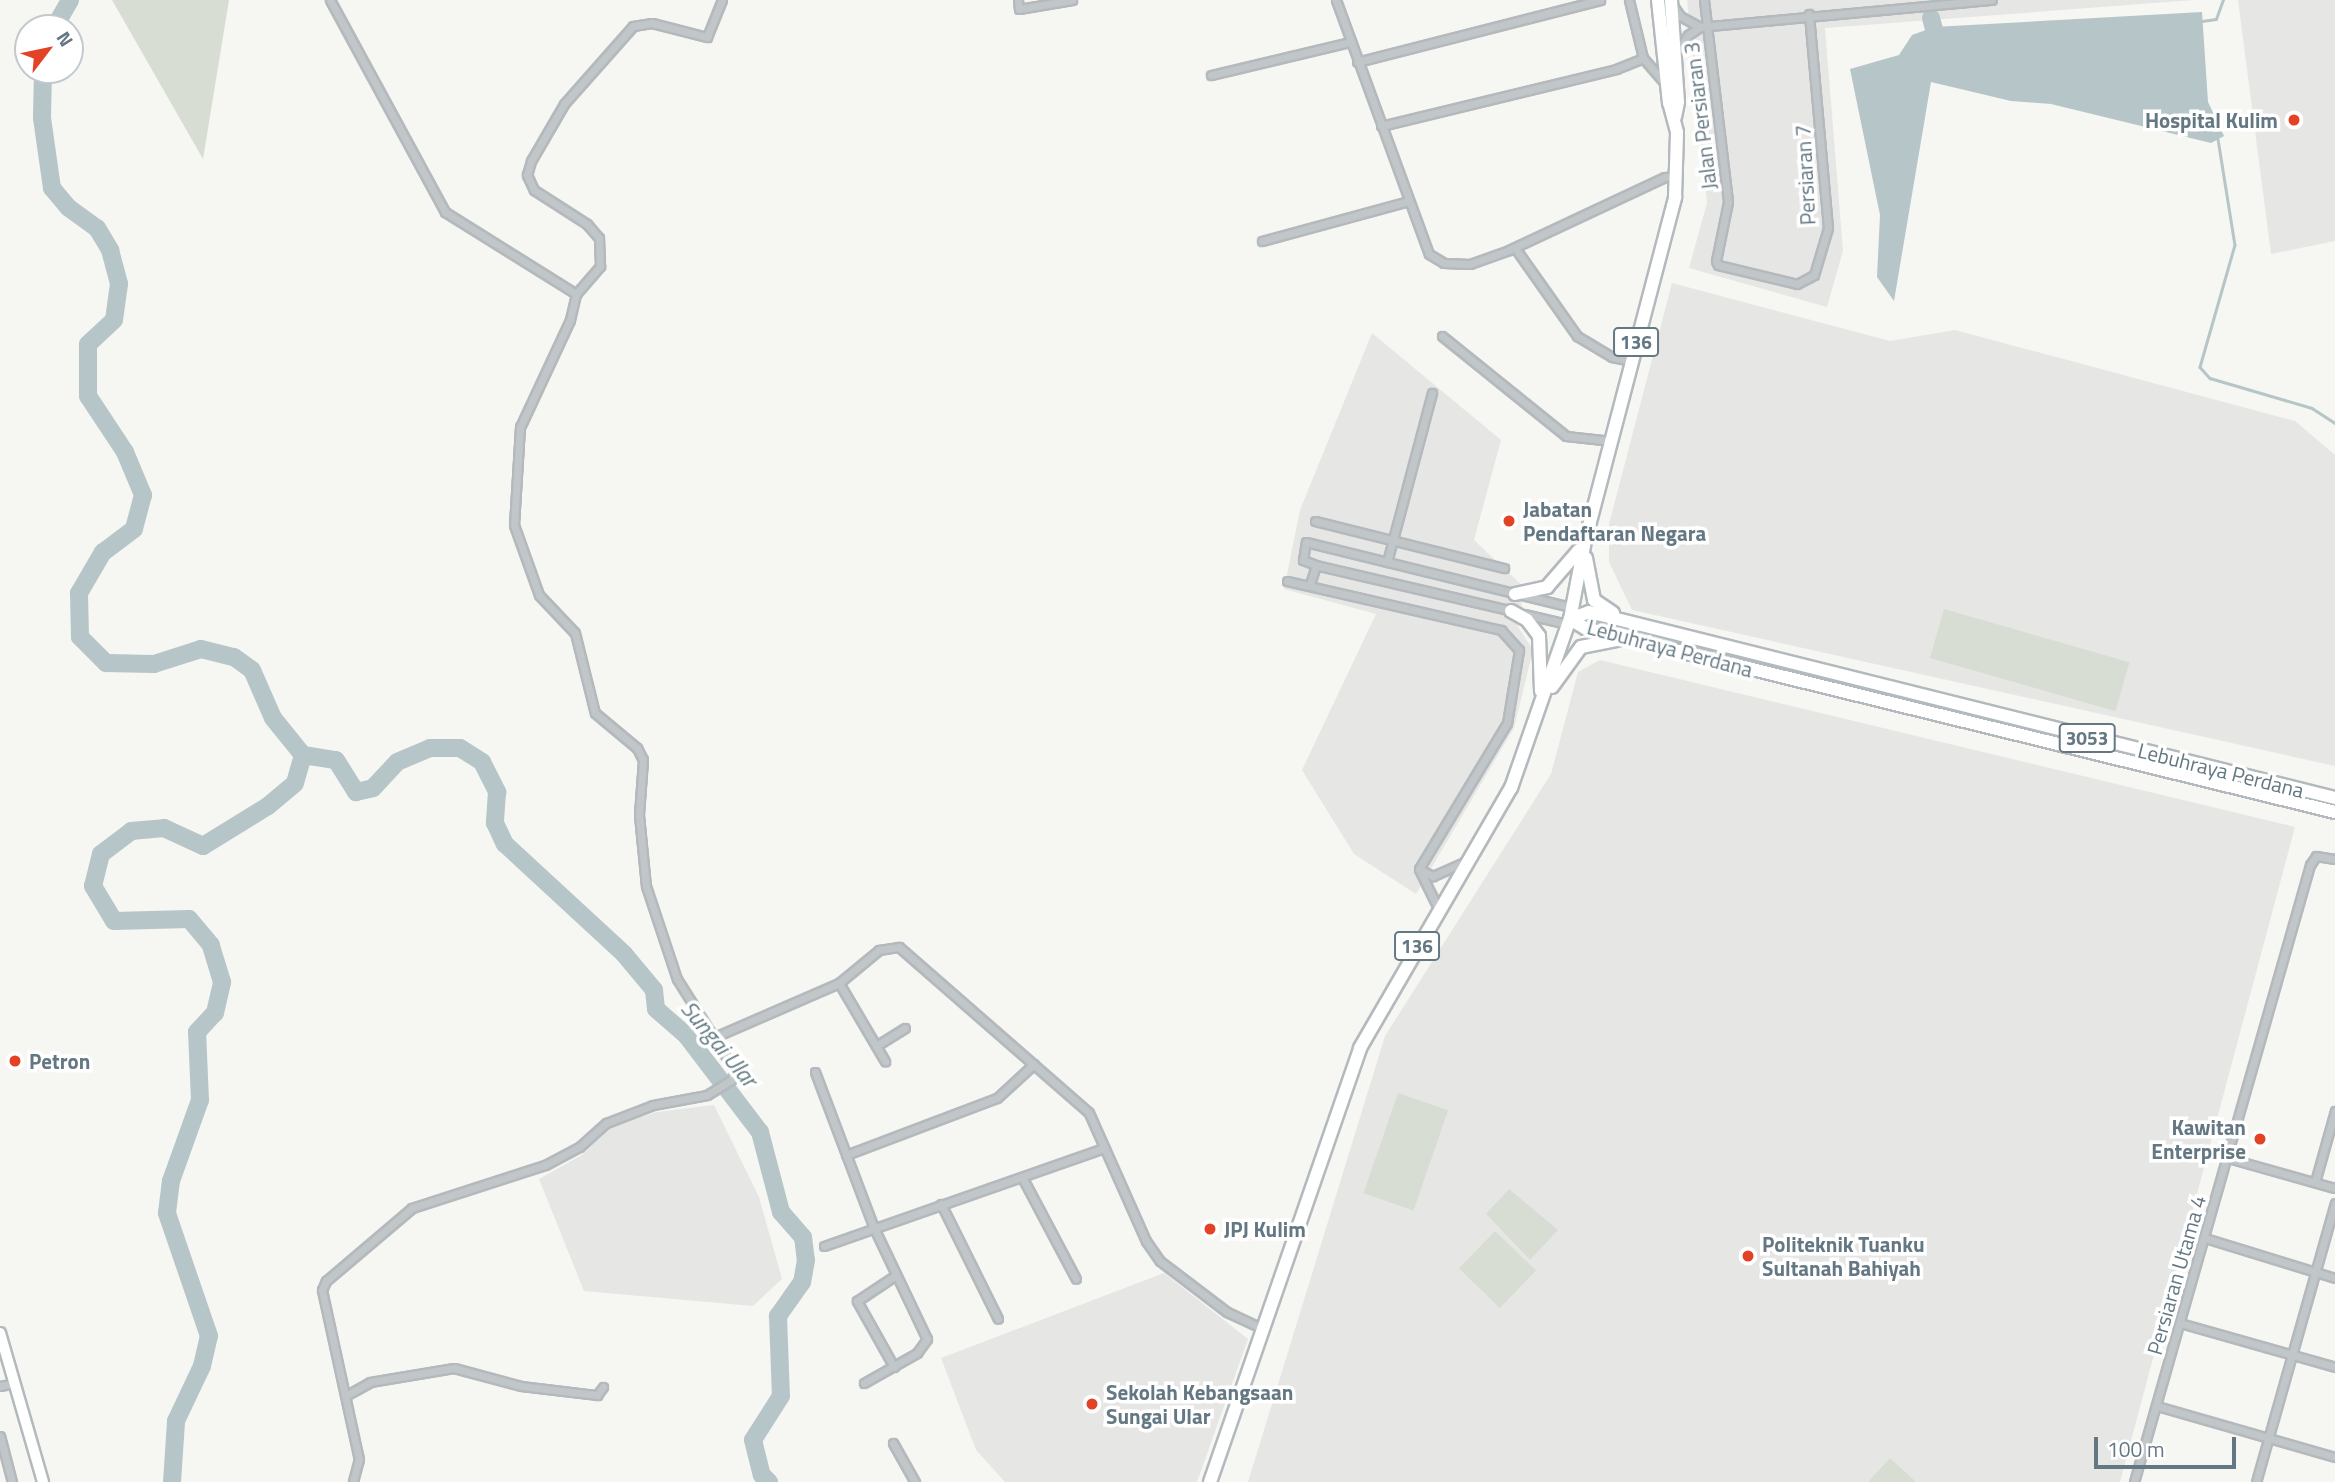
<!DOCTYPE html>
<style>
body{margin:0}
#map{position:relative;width:2335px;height:1482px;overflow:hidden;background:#f6f6f2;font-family:"Titillium Web",sans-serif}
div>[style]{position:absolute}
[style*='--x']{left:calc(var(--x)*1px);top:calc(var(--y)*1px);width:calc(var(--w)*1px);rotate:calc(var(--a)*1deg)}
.built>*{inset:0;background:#e6e7e5}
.green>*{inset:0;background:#d7ddd3;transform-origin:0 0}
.water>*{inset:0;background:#b6c5c7}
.stream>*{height:2.5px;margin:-1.25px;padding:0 1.25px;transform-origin:1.25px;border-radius:1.25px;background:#b6c5c7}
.river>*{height:18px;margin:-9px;padding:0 9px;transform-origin:9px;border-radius:9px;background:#b6c5c7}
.roads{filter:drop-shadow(2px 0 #b3b9bd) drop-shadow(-2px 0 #b3b9bd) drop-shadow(0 2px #b3b9bd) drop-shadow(0 -2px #b3b9bd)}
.minor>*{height:7px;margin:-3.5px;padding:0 3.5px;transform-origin:3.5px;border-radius:3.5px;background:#c1c6c8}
.secondary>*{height:10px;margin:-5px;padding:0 5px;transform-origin:5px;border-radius:5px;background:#fff}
.primary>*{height:12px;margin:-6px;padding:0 6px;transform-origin:6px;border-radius:6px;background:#fff}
.dots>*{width:19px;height:19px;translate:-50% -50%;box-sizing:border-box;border:4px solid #fff;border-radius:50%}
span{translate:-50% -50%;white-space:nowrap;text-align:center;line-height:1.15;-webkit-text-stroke:7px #fff;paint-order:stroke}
.shield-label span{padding:2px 5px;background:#fff;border:2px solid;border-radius:5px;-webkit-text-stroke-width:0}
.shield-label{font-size:19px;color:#647883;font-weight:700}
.street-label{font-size:21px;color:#647883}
.poi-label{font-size:21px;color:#647883;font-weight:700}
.right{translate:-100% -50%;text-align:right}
.left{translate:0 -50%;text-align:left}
.water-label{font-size:23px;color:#607a80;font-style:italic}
.north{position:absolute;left:14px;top:14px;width:70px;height:70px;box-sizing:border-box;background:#fff;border:2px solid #c1c9cd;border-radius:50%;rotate:58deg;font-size:19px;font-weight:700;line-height:28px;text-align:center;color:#647883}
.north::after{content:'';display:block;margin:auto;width:24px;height:32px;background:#e44224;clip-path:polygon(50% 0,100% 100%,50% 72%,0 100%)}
.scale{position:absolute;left:2094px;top:1437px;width:142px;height:32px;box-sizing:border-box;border:4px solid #647883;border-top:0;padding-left:9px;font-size:21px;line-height:24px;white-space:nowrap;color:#647883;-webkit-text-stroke:5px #fff;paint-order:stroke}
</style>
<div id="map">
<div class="built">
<i style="clip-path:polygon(1687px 0,2194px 0,1825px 28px,1843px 251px,1827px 307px,1689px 268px,1707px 203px)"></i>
<i style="clip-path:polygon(2238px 0,2335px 0,2335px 241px,2271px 254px)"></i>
<i style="clip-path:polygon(1672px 283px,1890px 341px,1955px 330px,2295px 421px,2335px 455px,2335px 766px,1632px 610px,1609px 562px,1609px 524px)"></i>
<i style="clip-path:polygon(1372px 333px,1501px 440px,1474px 540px,1525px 588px,1517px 625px,1533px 650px,1514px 728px,1416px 894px,1354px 854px,1302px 770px,1376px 614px,1284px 589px,1300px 510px)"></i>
<i style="clip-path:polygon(1600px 660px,2295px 827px,2120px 1482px,1248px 1482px,1385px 1036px,1551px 774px,1578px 672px)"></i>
<i style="clip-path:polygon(714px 1105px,759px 1197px,782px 1279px,753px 1306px,584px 1291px,539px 1179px,582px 1155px,614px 1125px,657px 1112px)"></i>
<i style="clip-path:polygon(1164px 1273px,1248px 1339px,1197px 1482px,1005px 1482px,976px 1450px,941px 1358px)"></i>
</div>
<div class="green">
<i style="clip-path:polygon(112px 0,229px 0,203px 159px)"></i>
<i style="left:1944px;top:609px;width:193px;height:51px;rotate:16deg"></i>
<i style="left:1398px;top:1093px;width:53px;height:106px;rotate:19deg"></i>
<i style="clip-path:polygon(1509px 1189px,1558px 1230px,1530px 1260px,1486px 1214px)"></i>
<i style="left:1495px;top:1231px;width:57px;height:52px;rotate:44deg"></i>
<i style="clip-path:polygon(1890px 1458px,1916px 1482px,1868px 1482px)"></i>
</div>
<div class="water">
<i style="clip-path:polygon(2202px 12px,2208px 102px,2224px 136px,2211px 143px,2051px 104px,2011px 101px,1931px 82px,1894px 301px,1877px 277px,1880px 215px,1850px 69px,1899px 55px,1912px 35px,1934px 27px)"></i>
</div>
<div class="stream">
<i style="--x:2202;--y:21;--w:14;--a:-8"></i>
<i style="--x:2216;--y:19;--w:20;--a:-70"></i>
<i style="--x:2218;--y:139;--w:107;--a:80.9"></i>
<i style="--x:2235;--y:245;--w:127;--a:106"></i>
<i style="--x:2200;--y:367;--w:15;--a:48"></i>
<i style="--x:2210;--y:378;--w:106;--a:16.4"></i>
<i style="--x:2312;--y:408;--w:27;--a:33"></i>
</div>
<div class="river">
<i style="--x:1931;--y:18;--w:31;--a:75"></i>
<i style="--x:54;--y:28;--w:32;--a:-60"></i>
<i style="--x:43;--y:70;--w:48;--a:91.2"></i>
<i style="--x:42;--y:118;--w:71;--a:81.9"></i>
<i style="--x:52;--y:188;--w:26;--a:50"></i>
<i style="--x:69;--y:208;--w:34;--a:36"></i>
<i style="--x:97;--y:228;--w:26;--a:59"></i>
<i style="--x:110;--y:250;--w:35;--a:75"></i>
<i style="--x:119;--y:284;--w:36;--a:98"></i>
<i style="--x:114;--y:320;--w:35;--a:137"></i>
<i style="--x:88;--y:344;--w:52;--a:90"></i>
<i style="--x:88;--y:396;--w:67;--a:56.5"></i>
<i style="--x:125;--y:452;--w:47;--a:67.3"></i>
<i style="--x:143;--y:495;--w:35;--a:105"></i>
<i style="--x:134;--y:529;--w:39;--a:143"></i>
<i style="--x:103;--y:552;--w:48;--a:120.3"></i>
<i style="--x:79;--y:593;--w:44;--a:88.7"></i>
<i style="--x:80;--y:637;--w:37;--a:45"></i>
<i style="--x:106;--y:663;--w:48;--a:1.2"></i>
<i style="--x:154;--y:664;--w:49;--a:-17.7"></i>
<i style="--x:201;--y:649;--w:34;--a:14"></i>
<i style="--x:234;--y:657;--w:22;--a:36"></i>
<i style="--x:252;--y:670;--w:52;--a:66.4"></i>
<i style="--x:273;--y:718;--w:48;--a:51"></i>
<i style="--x:303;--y:755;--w:33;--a:9"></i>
<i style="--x:336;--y:760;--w:38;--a:58"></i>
<i style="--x:356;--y:792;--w:17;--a:-13"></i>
<i style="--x:373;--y:788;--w:35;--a:-47"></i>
<i style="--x:397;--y:762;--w:36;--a:-23"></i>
<i style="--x:430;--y:748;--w:30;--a:0"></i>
<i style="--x:460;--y:748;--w:26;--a:32"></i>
<i style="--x:482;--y:762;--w:34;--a:63"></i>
<i style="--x:497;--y:792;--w:31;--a:94"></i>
<i style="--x:495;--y:823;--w:23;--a:65"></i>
<i style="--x:505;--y:844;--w:162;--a:42.7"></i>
<i style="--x:624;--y:954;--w:47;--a:50.2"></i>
<i style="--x:654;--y:990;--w:19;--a:84"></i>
<i style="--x:656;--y:1009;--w:40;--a:41"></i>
<i style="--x:686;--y:1035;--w:122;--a:52.7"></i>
<i style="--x:760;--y:1132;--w:83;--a:75.3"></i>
<i style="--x:781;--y:1212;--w:33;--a:49"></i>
<i style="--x:803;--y:1237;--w:23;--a:83"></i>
<i style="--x:806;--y:1260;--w:22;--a:100"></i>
<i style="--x:802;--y:1282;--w:42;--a:125.2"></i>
<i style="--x:778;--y:1316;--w:80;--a:87.9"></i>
<i style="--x:781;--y:1396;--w:52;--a:122.5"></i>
<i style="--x:753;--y:1440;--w:36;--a:76"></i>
<i style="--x:762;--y:1475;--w:10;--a:45"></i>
<i style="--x:172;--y:1482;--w:61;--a:-86.2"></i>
<i style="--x:176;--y:1421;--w:61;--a:-64.7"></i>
<i style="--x:202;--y:1366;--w:31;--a:-77"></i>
<i style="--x:209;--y:1336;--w:130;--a:-108.9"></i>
<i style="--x:167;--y:1213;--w:32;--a:-83"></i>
<i style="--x:171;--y:1181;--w:86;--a:-70.3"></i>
<i style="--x:200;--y:1100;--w:68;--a:-92.5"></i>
<i style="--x:197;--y:1032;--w:26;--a:-47"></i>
<i style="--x:215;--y:1013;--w:32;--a:-77"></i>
<i style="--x:222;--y:982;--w:39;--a:-107"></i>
<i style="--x:211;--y:945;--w:34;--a:-130"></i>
<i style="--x:189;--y:919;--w:75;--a:178.5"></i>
<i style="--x:114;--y:921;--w:41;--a:-121"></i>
<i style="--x:93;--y:886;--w:33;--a:-76"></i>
<i style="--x:101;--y:854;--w:38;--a:-37"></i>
<i style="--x:131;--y:831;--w:33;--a:-5"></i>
<i style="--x:164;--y:828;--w:43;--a:24.8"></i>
<i style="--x:203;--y:846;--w:76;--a:-31.6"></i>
<i style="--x:268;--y:806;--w:35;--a:-40"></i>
<i style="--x:295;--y:783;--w:29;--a:-74"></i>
</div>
<div class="roads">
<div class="minor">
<i style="--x:330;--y:0;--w:241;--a:61.5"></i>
<i style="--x:445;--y:212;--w:155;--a:32"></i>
<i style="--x:576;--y:294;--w:27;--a:103"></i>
<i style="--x:570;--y:320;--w:118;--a:115"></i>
<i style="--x:520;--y:427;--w:98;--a:93.5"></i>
<i style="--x:514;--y:525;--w:74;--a:70.3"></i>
<i style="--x:539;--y:595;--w:52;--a:46.5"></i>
<i style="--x:575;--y:633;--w:82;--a:76"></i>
<i style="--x:595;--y:713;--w:55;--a:39.8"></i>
<i style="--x:637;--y:748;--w:13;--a:63"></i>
<i style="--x:643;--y:760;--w:55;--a:94.2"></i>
<i style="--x:639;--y:815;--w:71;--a:84.4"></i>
<i style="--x:646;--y:886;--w:98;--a:71.6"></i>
<i style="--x:677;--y:979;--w:109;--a:57.8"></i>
<i style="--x:735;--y:1071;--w:10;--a:114"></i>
<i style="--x:731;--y:1080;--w:28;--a:148"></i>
<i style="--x:707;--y:1095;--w:55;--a:169.5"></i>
<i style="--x:653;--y:1105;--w:50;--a:159"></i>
<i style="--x:606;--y:1123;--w:36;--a:138"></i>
<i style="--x:579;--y:1147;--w:38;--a:152"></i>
<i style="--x:545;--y:1165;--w:140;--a:162.1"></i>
<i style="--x:412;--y:1208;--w:113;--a:139.7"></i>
<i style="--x:326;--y:1281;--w:10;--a:114"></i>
<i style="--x:322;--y:1290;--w:173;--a:77.7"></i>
<i style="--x:359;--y:1459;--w:24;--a:105"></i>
<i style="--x:1018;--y:0;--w:9;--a:84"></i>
<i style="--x:1019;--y:9;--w:54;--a:-9.6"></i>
<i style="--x:1336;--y:0;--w:270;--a:69.9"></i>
<i style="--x:1429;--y:254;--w:17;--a:31"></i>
<i style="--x:1444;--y:263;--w:26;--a:2"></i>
<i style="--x:1470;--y:264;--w:41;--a:-19.7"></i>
<i style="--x:1509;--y:250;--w:172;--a:-25.1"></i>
<i style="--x:1665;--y:177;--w:12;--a:-5"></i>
<i style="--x:1704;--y:0;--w:203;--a:83.2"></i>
<i style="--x:1728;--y:202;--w:60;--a:101.5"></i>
<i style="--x:1716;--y:261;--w:4;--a:63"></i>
<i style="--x:1718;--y:265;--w:81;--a:13.5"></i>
<i style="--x:1797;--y:284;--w:19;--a:-28"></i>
<i style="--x:1814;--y:275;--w:49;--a:-73.4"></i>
<i style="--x:1828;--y:228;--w:215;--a:-95.1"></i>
<i style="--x:1674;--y:7;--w:11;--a:56"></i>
<i style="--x:1680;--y:16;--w:23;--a:29"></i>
<i style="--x:1677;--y:52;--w:20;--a:-57"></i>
<i style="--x:1688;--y:35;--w:14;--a:-34"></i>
<i style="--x:1700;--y:27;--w:293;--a:-5.3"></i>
<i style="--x:1643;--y:58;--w:35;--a:49"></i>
<i style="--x:1357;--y:62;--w:251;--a:-14.3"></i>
<i style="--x:1211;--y:75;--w:143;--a:-13.4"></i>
<i style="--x:1381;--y:126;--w:242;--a:-13.6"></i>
<i style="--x:1616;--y:69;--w:29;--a:-22"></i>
<i style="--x:1643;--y:58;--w:60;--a:-103.6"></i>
<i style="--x:1262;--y:241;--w:152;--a:-15.2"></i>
<i style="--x:1515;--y:248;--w:108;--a:54.8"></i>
<i style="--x:1577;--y:336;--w:41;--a:31"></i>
<i style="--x:1612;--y:357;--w:19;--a:12"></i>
<i style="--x:576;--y:294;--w:37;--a:-49"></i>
<i style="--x:600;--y:266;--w:28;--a:-92"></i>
<i style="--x:599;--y:238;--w:18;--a:-131"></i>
<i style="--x:587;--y:224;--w:63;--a:-147.3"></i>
<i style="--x:534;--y:190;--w:17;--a:-115"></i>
<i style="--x:527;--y:175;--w:15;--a:-74"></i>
<i style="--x:531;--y:161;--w:66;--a:-59.9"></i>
<i style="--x:564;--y:104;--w:104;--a:-48.5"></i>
<i style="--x:633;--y:26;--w:19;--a:-9"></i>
<i style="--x:652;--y:23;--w:57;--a:14.3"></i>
<i style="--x:707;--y:37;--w:40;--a:-68"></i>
<i style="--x:1442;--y:336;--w:159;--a:38.9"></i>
<i style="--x:1566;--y:436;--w:46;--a:6.2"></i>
<i style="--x:1315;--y:521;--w:195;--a:14"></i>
<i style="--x:1387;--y:562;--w:175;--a:-75.1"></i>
<i style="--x:1287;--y:581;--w:220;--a:12.9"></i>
<i style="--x:1501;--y:630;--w:27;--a:48"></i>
<i style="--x:1519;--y:650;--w:74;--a:99.3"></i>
<i style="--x:1507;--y:723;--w:170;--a:121.1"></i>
<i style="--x:1310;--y:584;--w:20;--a:-72"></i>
<i style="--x:1513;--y:611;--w:202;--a:-166.9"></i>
<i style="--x:1316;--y:565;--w:14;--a:-159"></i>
<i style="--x:1303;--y:560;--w:18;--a:-81"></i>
<i style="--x:1306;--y:542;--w:276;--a:13.8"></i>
<i style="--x:1524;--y:614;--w:48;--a:13.2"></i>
<i style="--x:1438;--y:908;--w:43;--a:-116"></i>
<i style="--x:1419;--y:869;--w:16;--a:27"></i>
<i style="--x:1433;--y:876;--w:36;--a:-24"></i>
<i style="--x:839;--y:983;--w:91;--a:59.5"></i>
<i style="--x:717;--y:1036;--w:133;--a:-23.5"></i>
<i style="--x:839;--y:983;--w:52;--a:-39.5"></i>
<i style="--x:879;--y:950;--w:20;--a:-9"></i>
<i style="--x:899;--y:947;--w:252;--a:41.1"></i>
<i style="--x:1089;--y:1113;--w:140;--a:66"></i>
<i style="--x:1146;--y:1241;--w:24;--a:55"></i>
<i style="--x:1160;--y:1261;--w:84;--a:37.3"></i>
<i style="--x:1227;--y:1312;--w:40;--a:25"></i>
<i style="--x:876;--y:1046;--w:34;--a:-32"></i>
<i style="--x:815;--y:1072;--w:167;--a:69.3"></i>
<i style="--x:874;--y:1228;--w:123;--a:64.5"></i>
<i style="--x:927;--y:1339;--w:17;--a:126"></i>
<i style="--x:917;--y:1353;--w:61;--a:150.5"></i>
<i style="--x:846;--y:1155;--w:161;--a:-20.7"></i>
<i style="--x:997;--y:1098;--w:50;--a:-42.6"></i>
<i style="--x:2228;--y:1158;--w:111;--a:15.7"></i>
<i style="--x:1022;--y:1177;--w:115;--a:62.1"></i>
<i style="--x:2315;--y:1182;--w:74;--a:-74.3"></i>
<i style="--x:941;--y:1204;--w:128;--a:63.6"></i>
<i style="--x:2205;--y:1238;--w:136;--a:17.1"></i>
<i style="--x:824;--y:1246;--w:297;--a:-19.3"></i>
<i style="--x:2180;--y:1323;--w:161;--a:15.8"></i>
<i style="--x:894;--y:1367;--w:76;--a:-119.3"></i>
<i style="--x:857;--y:1301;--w:47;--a:-33.7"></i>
<i style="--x:0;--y:1386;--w:15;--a:-11"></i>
<i style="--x:347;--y:1395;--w:26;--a:-29"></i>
<i style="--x:370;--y:1382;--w:85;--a:-9.5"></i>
<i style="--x:454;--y:1368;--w:69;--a:15"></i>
<i style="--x:521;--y:1386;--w:77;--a:6.8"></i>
<i style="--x:597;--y:1395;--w:10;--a:-53"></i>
<i style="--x:2157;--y:1406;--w:185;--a:16"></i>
<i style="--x:0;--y:1436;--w:48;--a:75.4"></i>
<i style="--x:893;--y:1443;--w:45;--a:60.6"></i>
<i style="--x:2134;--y:1482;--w:642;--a:-74.08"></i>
<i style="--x:2310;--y:865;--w:11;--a:-56"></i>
<i style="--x:2316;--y:856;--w:19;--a:9"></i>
<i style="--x:2256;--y:1482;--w:290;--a:-74.2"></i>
</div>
<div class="secondary">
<i style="--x:0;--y:1333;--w:155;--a:73.9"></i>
</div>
<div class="primary">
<i style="--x:1671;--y:0;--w:102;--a:86.1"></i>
<i style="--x:1678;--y:102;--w:15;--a:101"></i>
<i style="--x:1586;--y:558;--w:43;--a:79.2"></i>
<i style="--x:1594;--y:600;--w:23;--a:34"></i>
<i style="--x:1515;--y:594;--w:33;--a:-12"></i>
<i style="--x:1547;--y:587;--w:49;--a:-49.1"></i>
<i style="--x:1511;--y:611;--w:18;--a:29"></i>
<i style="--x:1527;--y:620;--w:20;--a:53"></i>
<i style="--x:1539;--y:636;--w:55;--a:87.9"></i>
<i style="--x:1570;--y:619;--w:17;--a:31"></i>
<i style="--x:1585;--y:628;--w:772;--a:13.78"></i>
<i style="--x:1570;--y:619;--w:20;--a:-20"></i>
<i style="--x:1589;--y:612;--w:769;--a:14"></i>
<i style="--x:1552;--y:687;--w:49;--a:-54.1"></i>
<i style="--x:1581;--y:647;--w:37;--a:-11"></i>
<i style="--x:1210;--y:1482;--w:459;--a:-70.9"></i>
<i style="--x:1360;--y:1048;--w:301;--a:-59.9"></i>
<i style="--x:1511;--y:788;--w:179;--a:-70.8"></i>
<i style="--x:1570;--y:619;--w:79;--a:-79.1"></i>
<i style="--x:1585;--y:541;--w:356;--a:-75.3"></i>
<i style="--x:1675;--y:197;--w:65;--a:-88.2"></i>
<i style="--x:1677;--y:132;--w:30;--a:-105"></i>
<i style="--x:1669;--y:103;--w:104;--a:-96.1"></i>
</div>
</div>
<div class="dots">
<i style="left:2294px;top:120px;background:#e44224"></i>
<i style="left:1509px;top:521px;background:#e44224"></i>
<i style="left:15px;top:1061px;background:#e44224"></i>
<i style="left:2260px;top:1139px;background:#e44224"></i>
<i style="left:1210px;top:1229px;background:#e44224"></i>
<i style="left:1748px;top:1256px;background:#e44224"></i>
<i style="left:1092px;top:1404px;background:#e44224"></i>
</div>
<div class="shield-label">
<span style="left:1636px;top:342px">136</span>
<span style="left:2087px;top:738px">3053</span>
<span style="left:1417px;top:946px">136</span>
</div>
<div class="street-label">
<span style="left:1700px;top:116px;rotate:-97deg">Jalan Persiaran 3</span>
<span style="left:1805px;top:175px;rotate:-93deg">Persiaran 7</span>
<span style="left:1670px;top:648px;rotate:15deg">Lebuhraya Perdana</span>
<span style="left:2221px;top:770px;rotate:14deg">Lebuhraya Perdana</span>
<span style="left:2176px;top:1275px;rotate:-74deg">Persiaran Utama 4</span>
</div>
<div class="poi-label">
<span class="right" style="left:2278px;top:120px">Hospital Kulim</span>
<span class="left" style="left:1523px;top:521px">Jabatan<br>Pendaftaran Negara</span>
<span class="left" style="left:29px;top:1061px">Petron</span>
<span class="right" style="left:2246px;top:1139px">Kawitan<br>Enterprise</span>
<span class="left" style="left:1224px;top:1229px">JPJ Kulim</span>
<span class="left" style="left:1762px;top:1256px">Politeknik Tuanku<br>Sultanah Bahiyah</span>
<span class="left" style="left:1106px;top:1404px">Sekolah Kebangsaan<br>Sungai Ular</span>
</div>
<div class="water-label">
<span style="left:719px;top:1044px;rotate:50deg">Sungai Ular</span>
</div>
<div class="north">N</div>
<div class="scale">100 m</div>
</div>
